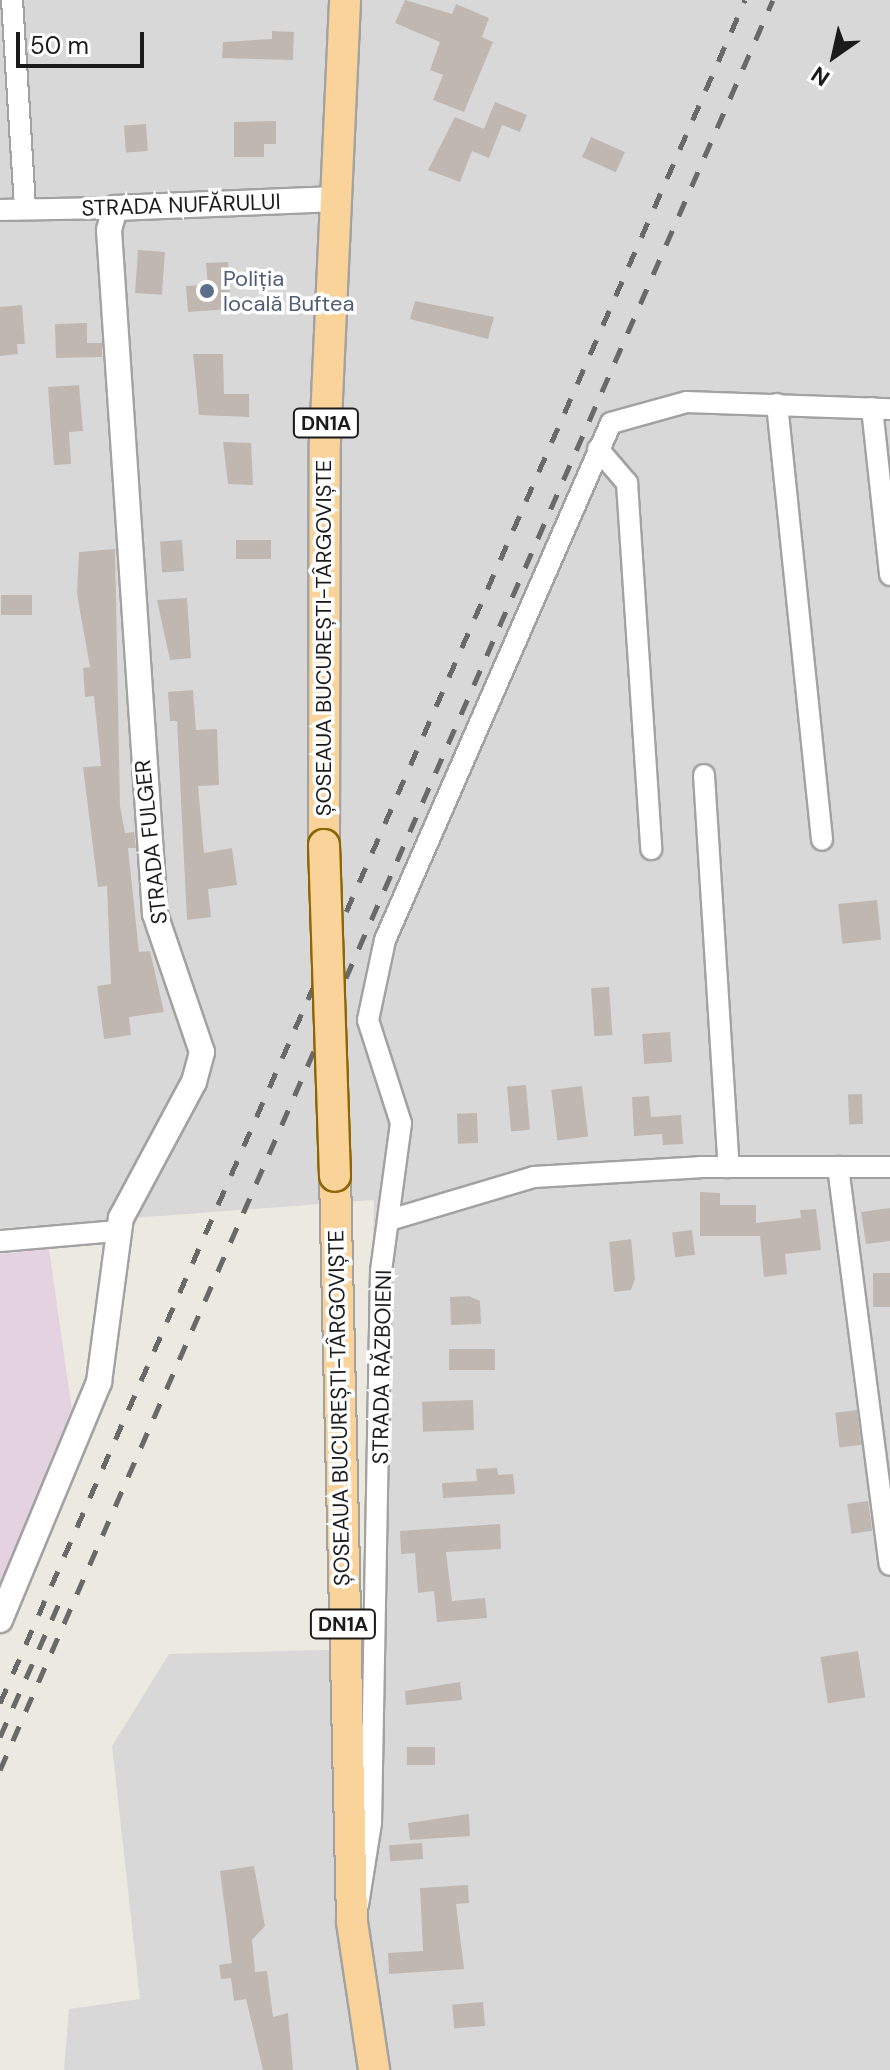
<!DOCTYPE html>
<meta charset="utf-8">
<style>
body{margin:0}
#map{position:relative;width:890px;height:2070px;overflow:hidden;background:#ece9e0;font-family:"DM Sans",sans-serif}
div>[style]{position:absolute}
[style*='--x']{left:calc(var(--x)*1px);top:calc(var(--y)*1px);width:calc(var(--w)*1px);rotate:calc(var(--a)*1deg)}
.residential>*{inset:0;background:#d9d8d8}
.industrial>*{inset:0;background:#e5d2e1}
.building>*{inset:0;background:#c0b8b0;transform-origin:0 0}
.roads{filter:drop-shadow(2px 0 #a2a2a2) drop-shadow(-2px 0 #a2a2a2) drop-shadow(0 2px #a2a2a2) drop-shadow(0 -2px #a2a2a2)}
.minor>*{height:20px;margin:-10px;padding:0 10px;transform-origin:10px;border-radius:10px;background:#fff}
.tertiary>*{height:24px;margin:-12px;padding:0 12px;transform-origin:12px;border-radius:12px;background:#fff}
.primary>*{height:30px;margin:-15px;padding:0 15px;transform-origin:15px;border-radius:15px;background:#f9d399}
.rail>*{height:5px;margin-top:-2.5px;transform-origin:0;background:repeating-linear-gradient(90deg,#696969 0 16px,transparent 0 32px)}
.bridges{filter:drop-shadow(2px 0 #8d6504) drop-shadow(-2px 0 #8d6504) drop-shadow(0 2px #8d6504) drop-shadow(0 -2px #8d6504)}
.primary-bridge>*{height:30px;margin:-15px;padding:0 15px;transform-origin:15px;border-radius:15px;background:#f9d399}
.dots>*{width:22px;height:22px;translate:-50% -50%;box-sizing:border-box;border:4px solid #fff;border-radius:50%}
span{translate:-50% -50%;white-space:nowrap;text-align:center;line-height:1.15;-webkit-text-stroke:7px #fff;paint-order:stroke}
.shield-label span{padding:2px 6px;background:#fff;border:2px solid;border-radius:6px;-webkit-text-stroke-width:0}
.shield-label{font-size:20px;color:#1b1b1b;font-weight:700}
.street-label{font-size:22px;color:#1b1b1b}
.service-label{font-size:22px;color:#4e5e75}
.left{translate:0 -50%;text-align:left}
.north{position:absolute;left:794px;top:16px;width:80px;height:80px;-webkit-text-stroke:6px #fff;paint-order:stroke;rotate:214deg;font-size:22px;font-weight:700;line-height:32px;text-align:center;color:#1b1b1b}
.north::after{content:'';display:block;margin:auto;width:28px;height:36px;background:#1b1b1b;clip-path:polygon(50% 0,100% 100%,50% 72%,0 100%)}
.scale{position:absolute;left:16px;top:32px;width:128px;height:36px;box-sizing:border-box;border:4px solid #1b1b1b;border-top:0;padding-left:10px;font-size:24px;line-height:28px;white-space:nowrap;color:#1b1b1b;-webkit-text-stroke:6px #fff;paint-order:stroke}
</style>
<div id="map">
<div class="residential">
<i style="clip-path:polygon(0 0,890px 0,890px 2070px,64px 2070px,69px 2009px,140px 1999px,112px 1746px,169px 1654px,362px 1649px,374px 1200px,0 1228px)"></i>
</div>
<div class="industrial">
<i style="clip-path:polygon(49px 1249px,73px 1418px,0 1583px,0 1254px)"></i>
</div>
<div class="building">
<i style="clip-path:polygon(405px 0,452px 14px,456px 4px,489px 18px,482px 37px,493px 42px,464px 112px,433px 100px,443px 75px,430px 70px,440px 42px,395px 23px)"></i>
<i style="clip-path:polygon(272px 31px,294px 32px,293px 60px,222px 58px,223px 42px,272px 39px)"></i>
<i style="clip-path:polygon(495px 102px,527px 115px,520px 132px,502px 125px,489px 158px,472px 151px,460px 182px,428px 170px,455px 117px,484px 129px)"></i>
<i style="clip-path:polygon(276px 121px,276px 144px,264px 144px,264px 157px,234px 157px,234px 122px)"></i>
<i style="left:146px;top:124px;width:27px;height:22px;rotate:86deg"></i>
<i style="left:591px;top:137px;width:37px;height:22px;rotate:24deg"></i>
<i style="left:138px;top:250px;width:27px;height:43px;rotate:4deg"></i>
<i style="clip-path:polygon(228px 262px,231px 309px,188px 312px,186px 286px,208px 285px,206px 263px)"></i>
<i style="clip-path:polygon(415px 301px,494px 317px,488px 339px,410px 319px)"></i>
<i style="clip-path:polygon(22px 305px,25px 344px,17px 344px,18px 354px,0 356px,0 307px)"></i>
<i style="clip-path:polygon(87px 323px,87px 343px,102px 343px,102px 357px,56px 358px,55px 324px)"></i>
<i style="clip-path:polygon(193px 354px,223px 354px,224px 394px,249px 394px,249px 417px,199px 415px)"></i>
<i style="clip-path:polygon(79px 385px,83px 431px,69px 432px,71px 464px,54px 465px,48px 387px)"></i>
<i style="clip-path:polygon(223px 442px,251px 443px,253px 485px,228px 484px)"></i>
<i style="left:182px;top:540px;width:31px;height:22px;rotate:86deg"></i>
<i style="left:236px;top:540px;width:35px;height:19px"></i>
<i style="clip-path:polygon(115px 549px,120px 806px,125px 833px,134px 832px,136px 848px,128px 848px,139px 952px,150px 951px,164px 1012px,129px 1017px,131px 1035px,104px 1039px,97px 986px,111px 984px,107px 886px,98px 887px,83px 767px,101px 766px,94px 696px,85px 697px,83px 668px,90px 667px,77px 594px,79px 552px)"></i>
<i style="left:32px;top:595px;width:20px;height:31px;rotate:90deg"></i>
<i style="clip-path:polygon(187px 598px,191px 658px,170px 660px,157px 600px)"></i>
<i style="clip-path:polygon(193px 690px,196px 730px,217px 729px,219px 785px,198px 786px,204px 853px,232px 848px,237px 885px,208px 889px,211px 917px,187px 920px,177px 721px,170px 721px,168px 692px)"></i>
<i style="left:877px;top:900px;width:40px;height:39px;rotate:84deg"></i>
<i style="left:609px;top:987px;width:48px;height:18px;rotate:86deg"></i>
<i style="left:670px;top:1032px;width:30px;height:28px;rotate:86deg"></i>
<i style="left:526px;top:1085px;width:45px;height:19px;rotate:85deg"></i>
<i style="left:582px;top:1086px;width:51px;height:31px;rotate:83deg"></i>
<i style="left:862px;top:1094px;width:30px;height:14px;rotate:88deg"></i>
<i style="clip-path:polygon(649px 1096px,651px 1117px,681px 1115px,683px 1144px,663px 1145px,662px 1134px,634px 1136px,632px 1097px)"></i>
<i style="left:477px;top:1113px;width:30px;height:20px;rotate:88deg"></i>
<i style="clip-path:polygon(700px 1192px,720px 1193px,720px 1205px,756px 1205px,756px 1223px,801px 1218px,800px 1210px,816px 1209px,821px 1250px,785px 1254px,787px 1274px,764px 1277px,760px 1236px,700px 1236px)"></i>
<i style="clip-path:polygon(890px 1208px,890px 1241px,866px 1244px,861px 1212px)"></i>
<i style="left:692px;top:1230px;width:25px;height:20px;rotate:83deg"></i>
<i style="clip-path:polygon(631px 1239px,635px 1279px,631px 1290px,614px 1292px,609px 1242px)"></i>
<i style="left:890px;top:1273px;width:34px;height:17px;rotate:90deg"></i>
<i style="clip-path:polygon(469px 1296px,480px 1301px,481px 1324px,451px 1325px,450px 1297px)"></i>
<i style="left:449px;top:1349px;width:46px;height:21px"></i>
<i style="left:473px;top:1400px;width:30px;height:51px;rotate:88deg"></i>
<i style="left:857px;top:1410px;width:35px;height:22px;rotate:83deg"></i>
<i style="clip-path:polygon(497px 1468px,498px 1475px,513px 1474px,515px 1494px,443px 1498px,442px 1483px,477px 1481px,476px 1469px)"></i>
<i style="left:868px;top:1501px;width:30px;height:21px;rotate:82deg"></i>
<i style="clip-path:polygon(500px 1524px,501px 1549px,446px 1552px,452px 1601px,485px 1598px,487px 1618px,437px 1622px,434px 1591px,418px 1593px,415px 1553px,401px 1554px,400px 1531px)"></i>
<i style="left:858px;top:1651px;width:47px;height:38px;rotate:81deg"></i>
<i style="clip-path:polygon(460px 1682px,462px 1700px,406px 1705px,405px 1691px)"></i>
<i style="left:435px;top:1747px;width:18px;height:28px;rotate:90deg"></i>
<i style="clip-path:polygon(469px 1814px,470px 1836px,410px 1840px,408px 1823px)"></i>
<i style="left:422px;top:1843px;width:16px;height:33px;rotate:86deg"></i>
<i style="clip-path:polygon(254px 1866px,265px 1926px,252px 1940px,255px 1972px,267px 1971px,273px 2017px,288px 2013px,293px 2070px,263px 2070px,246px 1999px,234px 2001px,231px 1978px,221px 1979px,219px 1965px,232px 1963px,220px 1871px)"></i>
<i style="clip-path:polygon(468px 1885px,469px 1903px,456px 1904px,464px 1969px,389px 1974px,388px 1953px,423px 1951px,420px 1888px)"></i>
<i style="left:483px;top:2002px;width:24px;height:31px;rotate:85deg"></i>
</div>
<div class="roads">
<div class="minor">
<i style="--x:12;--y:0;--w:209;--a:86.4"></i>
<i style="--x:0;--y:210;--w:115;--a:-1"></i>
<i style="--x:777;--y:404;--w:438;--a:84.1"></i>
<i style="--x:872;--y:408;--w:168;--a:83.8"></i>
<i style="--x:598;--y:449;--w:45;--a:49.5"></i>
<i style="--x:627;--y:483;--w:367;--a:86.2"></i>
<i style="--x:704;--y:775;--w:393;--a:86.4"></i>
<i style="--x:838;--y:1167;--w:401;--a:82.6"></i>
<i style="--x:393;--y:1219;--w:147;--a:-16.6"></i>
<i style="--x:534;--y:1177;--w:166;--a:-3.4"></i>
<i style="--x:700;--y:1167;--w:190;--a:0"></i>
<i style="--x:0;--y:1241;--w:117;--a:-4.9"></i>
<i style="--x:358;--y:1905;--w:83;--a:-81"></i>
<i style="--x:371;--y:1823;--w:552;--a:-88.96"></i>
<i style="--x:381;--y:1271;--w:149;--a:-82.3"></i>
<i style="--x:401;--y:1123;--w:108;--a:-107.8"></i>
<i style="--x:368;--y:1020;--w:82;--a:-78"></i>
<i style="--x:385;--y:940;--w:564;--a:-66.39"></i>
<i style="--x:611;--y:423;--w:78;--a:-15.6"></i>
<i style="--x:686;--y:402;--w:204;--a:2"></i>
</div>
<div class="tertiary">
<i style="--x:0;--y:1620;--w:258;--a:-67.4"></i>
<i style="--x:99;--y:1382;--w:165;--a:-82.4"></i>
<i style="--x:121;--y:1218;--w:154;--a:-61.8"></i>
<i style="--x:194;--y:1082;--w:31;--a:-75"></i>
<i style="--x:202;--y:1052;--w:146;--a:-108.8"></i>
<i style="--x:155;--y:914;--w:686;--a:-93.85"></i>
<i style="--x:109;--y:230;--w:23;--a:-75"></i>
<i style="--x:115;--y:208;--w:222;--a:-2.3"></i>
</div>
<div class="primary">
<i style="--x:324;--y:845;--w:403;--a:-89.9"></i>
<i style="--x:325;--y:442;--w:442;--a:-87.4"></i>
<i style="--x:335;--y:1176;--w:746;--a:88.69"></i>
<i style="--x:352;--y:1922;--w:150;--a:81.5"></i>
</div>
</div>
<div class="rail">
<i style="--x:0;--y:1703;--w:1859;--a:-66.37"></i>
<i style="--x:0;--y:1737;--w:156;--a:-66.2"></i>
<i style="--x:0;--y:1770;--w:1931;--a:-66.41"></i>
</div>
<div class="bridges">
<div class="primary-bridge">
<i style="--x:324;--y:845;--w:331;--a:88.1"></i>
</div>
</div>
<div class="dots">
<i style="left:207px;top:291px;background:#5c6f8a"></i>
</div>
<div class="shield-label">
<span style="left:326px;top:423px">DN1A</span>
<span style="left:343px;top:1624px">DN1A</span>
</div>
<div class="street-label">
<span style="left:181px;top:205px;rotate:-2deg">STRADA NUFĂRULUI</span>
<span style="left:324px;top:638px;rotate:-90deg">ȘOSEAUA BUCUREȘTI-TÂRGOVIȘTE</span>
<span style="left:151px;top:842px;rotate:-96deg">STRADA FULGER</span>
<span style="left:382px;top:1367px;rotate:-89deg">STRADA RĂZBOIENI</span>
<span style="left:339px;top:1408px;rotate:-91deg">ȘOSEAUA BUCUREȘTI-TÂRGOVIȘTE</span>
</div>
<div class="service-label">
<span class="left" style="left:223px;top:291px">Poliția<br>locală Buftea</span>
</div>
<div class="north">N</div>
<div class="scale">50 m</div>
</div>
